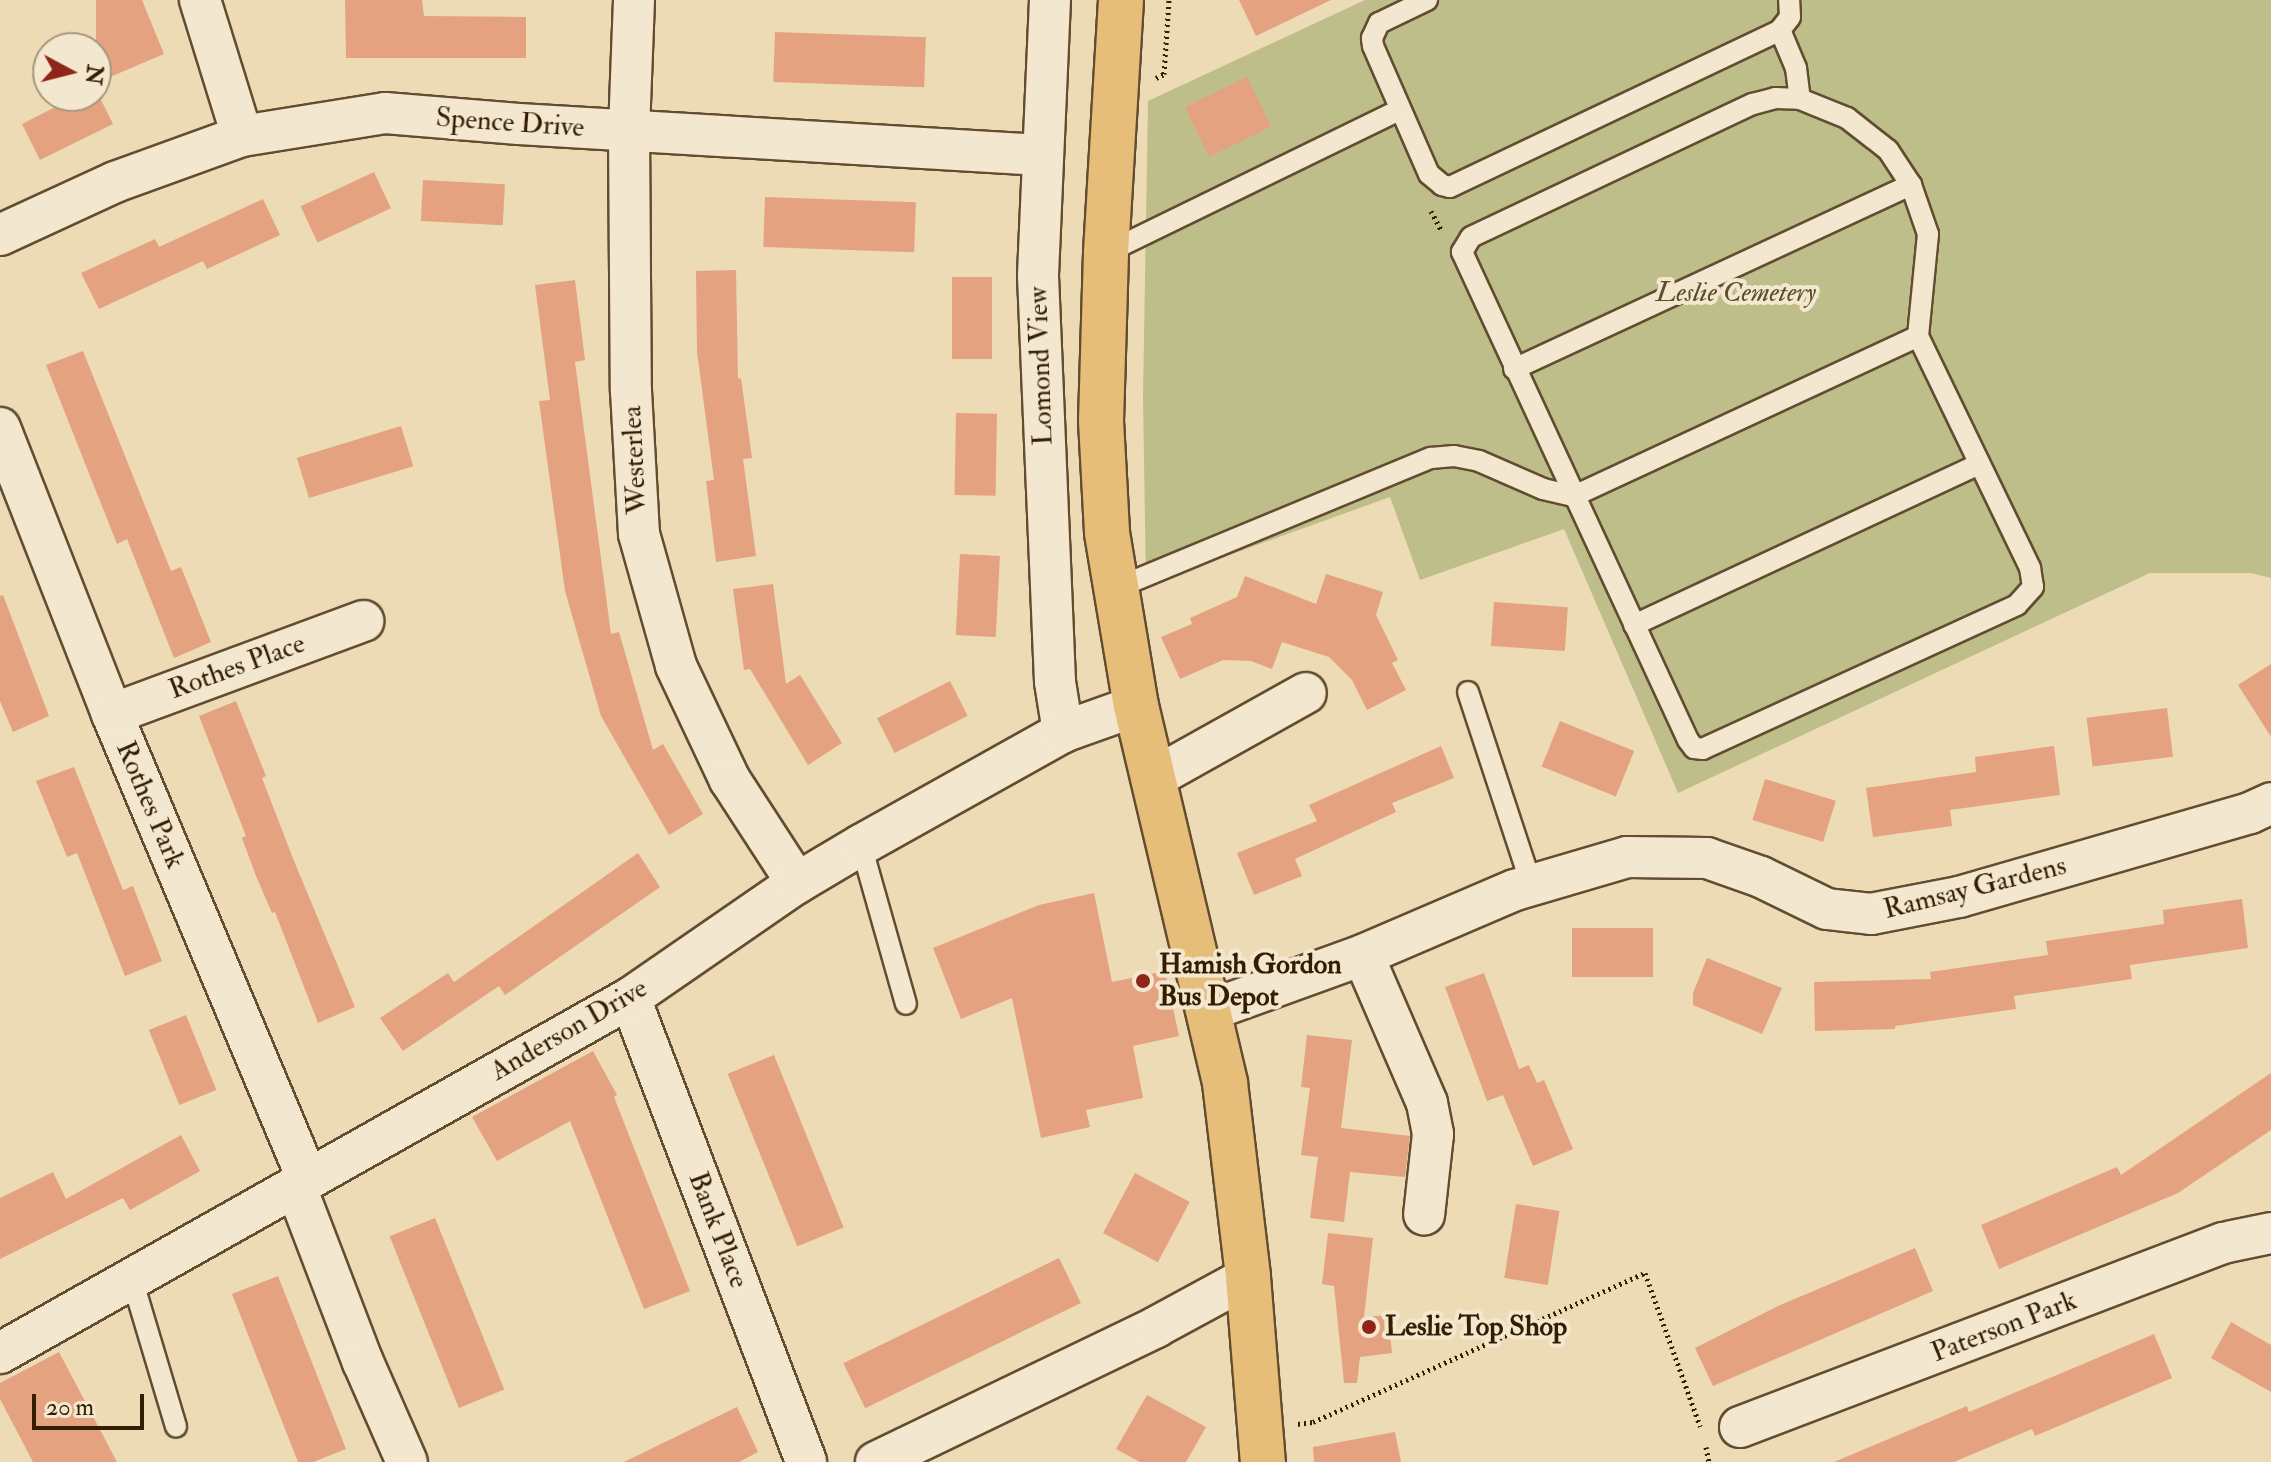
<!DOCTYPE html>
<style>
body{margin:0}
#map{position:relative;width:2271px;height:1462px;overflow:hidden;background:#eddbb5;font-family:"IM FELL Double Pica",serif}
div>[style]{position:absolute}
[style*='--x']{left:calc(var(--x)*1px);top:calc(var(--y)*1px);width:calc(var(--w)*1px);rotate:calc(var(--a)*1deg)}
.green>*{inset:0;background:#bdbe8a}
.building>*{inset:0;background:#e4a281;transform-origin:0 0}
.path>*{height:5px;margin-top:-2.5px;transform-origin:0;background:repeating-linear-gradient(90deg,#351d02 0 2px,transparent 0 6px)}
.roads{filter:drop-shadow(2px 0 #634c2f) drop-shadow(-2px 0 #634c2f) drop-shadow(0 2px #634c2f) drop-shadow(0 -2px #634c2f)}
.service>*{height:20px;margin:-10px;padding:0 10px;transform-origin:10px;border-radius:10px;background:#f3e8cf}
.minor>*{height:40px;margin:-20px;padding:0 20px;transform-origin:20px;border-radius:20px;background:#f3e8cf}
.primary>*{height:44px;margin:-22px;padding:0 22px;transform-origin:22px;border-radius:22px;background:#e6be7a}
.dots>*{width:22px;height:22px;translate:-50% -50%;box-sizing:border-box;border:4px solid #f3e8cf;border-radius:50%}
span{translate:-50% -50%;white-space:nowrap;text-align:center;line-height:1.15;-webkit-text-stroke:8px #f3e8cf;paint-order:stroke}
.street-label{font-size:28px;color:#351d02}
.park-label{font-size:28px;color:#5e4d2b;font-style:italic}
.poi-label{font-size:28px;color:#351d02;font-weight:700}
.left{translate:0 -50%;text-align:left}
.north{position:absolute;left:32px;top:32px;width:80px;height:80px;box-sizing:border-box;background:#f3e8cf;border:2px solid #a7977d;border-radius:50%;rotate:97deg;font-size:22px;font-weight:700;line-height:32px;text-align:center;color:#351d02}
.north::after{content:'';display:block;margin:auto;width:28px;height:36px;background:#8f2418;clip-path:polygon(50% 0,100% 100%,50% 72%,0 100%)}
.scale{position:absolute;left:32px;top:1394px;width:112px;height:36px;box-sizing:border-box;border:4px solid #351d02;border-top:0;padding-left:10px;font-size:24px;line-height:28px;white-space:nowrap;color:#351d02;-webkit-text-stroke:6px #f3e8cf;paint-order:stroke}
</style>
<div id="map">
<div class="green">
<i style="clip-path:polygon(1365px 0,2271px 0,2271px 578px,2251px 573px,2150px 573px,1678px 793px,1564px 529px,1420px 580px,1390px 497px,1146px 585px,1143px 397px,1148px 101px)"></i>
</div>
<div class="building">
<i style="clip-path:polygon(96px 0,142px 0,164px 54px,96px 83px)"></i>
<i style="clip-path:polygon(345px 0,422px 0,424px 16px,526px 17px,526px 58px,346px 58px)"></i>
<i style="clip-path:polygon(1239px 0,1331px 0,1256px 36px)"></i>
<i style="left:775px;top:32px;width:151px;height:50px;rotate:2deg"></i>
<i style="left:1247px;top:77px;width:55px;height:69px;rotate:64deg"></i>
<i style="clip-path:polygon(96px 90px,113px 124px,40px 160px,22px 124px,77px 96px,96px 96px)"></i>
<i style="left:374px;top:172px;width:40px;height:81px;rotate:65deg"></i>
<i style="left:423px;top:180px;width:82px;height:41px;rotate:3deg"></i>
<i style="left:765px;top:197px;width:151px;height:50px;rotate:2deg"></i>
<i style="clip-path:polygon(263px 199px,280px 235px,207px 269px,203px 261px,99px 309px,81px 273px,155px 239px,159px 247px)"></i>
<i style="clip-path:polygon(736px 270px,738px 379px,741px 378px,752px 458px,743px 459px,756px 556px,716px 562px,706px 481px,714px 480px,697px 352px,696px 271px)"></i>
<i style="left:952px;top:277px;width:40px;height:82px"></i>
<i style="clip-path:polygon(575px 280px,585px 360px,575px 362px,611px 634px,619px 632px,653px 750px,663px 744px,703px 814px,669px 835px,601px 716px,565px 591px,539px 401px,550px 400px,535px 285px)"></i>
<i style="clip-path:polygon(83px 351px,171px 571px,181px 567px,211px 642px,174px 658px,127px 539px,117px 544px,46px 365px)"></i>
<i style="left:956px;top:413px;width:41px;height:82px;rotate:1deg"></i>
<i style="left:401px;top:426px;width:42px;height:109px;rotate:73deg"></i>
<i style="left:960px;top:554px;width:40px;height:81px;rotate:3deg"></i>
<i style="clip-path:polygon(1326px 574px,1383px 592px,1376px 615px,1398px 660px,1392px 663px,1406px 690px,1367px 710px,1352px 680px,1329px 657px,1282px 642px,1272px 669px,1251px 661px,1223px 660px,1180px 679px,1161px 637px,1192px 624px,1190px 618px,1237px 597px,1245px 576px,1316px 604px)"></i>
<i style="clip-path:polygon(773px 584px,786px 684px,800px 675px,842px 743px,808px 765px,750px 669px,744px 670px,733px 589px)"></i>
<i style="clip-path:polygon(3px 595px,49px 716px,13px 732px,0 701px,0 596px)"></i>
<i style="left:1494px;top:602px;width:74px;height:44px;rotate:4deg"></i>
<i style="clip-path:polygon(2271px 664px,2271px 737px,2238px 685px)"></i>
<i style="left:950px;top:681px;width:39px;height:82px;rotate:63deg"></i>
<i style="clip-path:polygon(236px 701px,266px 776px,262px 778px,294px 861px,355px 1007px,318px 1023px,275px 912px,272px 913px,256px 876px,242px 838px,246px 836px,199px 716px)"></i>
<i style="left:2167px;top:708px;width:49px;height:81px;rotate:83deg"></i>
<i style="left:1560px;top:721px;width:80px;height:49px;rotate:22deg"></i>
<i style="clip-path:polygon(1441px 746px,1454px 778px,1392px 803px,1396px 812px,1295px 859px,1302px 876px,1254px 895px,1237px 853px,1317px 821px,1309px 805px)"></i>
<i style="clip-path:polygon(2054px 746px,2060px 795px,1950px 810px,1952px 826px,1873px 837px,1866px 788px,1976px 772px,1975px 757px)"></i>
<i style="clip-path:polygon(74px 767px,123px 890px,133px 886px,162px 961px,125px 976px,77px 853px,67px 857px,36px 781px)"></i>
<i style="left:1765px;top:779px;width:74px;height:43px;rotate:17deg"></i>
<i style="clip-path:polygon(638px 853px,660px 887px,505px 995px,499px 986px,403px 1051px,380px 1018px,448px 973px,454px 982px)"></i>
<i style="clip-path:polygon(1094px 893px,1112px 982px,1165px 971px,1179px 1036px,1133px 1046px,1143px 1098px,1086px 1110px,1090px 1127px,1041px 1138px,1012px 998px,961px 1019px,933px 948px,1039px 905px)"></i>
<i style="clip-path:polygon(2242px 899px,2248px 948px,2130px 965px,2132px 979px,2014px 996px,2016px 1009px,1895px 1026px,1895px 1029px,1815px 1031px,1814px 982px,1931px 979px,1930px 972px,2048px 955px,2046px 941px,2164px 924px,2163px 910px)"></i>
<i style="left:1572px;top:928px;width:81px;height:49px"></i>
<i style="clip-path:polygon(1707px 958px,1782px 988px,1762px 1034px,1693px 1005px,1693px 993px)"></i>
<i style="clip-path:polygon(1484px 973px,1519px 1069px,1529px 1065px,1537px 1083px,1544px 1080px,1573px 1149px,1533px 1166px,1503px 1095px,1487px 1101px,1445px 987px)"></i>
<i style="left:186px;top:1015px;width:81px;height:40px;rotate:68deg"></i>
<i style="clip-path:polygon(1307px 1035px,1352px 1040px,1341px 1128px,1410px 1136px,1405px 1177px,1350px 1172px,1344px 1222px,1310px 1218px,1318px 1157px,1301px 1155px,1310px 1088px,1301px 1087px)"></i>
<i style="clip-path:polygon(593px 1051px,617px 1095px,614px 1097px,690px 1291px,644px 1309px,570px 1121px,497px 1161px,472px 1117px)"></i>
<i style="left:774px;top:1055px;width:186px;height:50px;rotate:68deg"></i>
<i style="clip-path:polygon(2271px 1073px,2271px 1130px,2178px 1193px,1999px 1269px,1981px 1225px,2117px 1167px,2121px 1175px)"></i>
<i style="clip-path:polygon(181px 1135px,200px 1171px,130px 1210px,123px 1198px,0 1259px,0 1198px,53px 1172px,66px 1199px)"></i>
<i style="left:1135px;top:1173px;width:62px;height:68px;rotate:28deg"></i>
<i style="left:1516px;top:1204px;width:44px;height:75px;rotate:9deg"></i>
<i style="left:435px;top:1218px;width:185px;height:49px;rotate:68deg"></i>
<i style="clip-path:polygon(1328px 1233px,1373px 1238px,1364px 1317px,1388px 1315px,1392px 1353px,1360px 1357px,1357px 1383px,1344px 1383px,1334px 1286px,1322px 1284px)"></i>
<i style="clip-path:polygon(1915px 1248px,1933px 1291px,1713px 1386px,1695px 1348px,1778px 1306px)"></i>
<i style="left:1059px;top:1258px;width:50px;height:240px;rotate:64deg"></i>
<i style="clip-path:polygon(278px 1276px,346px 1449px,313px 1462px,298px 1462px,232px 1294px)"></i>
<i style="clip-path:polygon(2231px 1322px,2271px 1345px,2271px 1392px,2211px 1358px)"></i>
<i style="clip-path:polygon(2154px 1334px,2172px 1378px,2035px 1436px,2032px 1429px,1954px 1462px,1834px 1462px,1967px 1406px,1969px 1412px)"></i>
<i style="clip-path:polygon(59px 1352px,117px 1462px,33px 1462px,0 1399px,0 1383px)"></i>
<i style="clip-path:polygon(1147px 1395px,1206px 1427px,1186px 1462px,1140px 1462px,1116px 1449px)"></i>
<i style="clip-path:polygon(737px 1407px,758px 1452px,739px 1462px,624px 1462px)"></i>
<i style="clip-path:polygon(1395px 1432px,1401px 1462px,1314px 1462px,1313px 1447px)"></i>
</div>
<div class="path">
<i style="--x:1156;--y:78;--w:9;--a:-27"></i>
<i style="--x:1164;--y:74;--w:74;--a:-86.1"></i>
<i style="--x:1431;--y:211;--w:21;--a:62"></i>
<i style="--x:1298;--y:1424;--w:15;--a:-8"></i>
<i style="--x:1313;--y:1422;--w:364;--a:-24.2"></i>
<i style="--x:1645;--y:1273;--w:163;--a:70.2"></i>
<i style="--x:1706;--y:1447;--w:15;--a:79"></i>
</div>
<div class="roads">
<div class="service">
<i style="--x:1427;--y:0;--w:53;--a:154.4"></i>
<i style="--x:1379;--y:23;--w:17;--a:115"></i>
<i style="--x:1372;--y:38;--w:8;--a:83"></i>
<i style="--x:1373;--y:46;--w:140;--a:66.4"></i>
<i style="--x:1429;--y:174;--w:17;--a:40"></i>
<i style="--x:1442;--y:185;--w:8;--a:14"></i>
<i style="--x:1450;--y:187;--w:365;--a:-25.4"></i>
<i style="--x:1780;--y:30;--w:16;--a:-52"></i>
<i style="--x:1790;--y:17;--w:17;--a:-93"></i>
<i style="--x:1780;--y:30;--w:41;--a:67.2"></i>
<i style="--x:1796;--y:68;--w:31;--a:83"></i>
<i style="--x:1775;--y:98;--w:25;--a:2"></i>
<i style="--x:1800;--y:99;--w:51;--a:22"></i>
<i style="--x:1847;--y:118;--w:52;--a:38"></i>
<i style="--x:1888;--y:150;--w:42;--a:56.7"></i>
<i style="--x:1911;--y:185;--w:52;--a:70.9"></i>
<i style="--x:1928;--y:234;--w:102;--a:95.6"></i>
<i style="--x:1918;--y:336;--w:258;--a:64.2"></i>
<i style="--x:2030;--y:568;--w:19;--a:81"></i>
<i style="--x:2033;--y:587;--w:24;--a:132"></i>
<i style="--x:2017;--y:605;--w:345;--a:155.4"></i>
<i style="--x:1703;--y:749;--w:9;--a:-174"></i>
<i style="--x:1694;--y:748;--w:10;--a:-127"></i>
<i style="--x:1688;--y:740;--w:538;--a:-114.85"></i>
<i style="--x:1462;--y:252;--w:17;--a:-59"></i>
<i style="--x:1471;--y:237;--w:312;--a:-25.3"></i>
<i style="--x:1753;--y:104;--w:23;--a:-15"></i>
<i style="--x:1106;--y:253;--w:326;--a:-26"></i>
<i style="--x:1514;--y:369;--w:438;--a:-24.9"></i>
<i style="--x:1114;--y:589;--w:343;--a:-22.5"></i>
<i style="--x:1431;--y:458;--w:23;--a:-5"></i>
<i style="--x:1454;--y:456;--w:25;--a:11"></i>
<i style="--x:1479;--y:461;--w:70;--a:23.6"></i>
<i style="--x:1543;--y:489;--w:32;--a:13"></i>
<i style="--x:1574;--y:496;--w:379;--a:-24.9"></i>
<i style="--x:1634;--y:625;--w:381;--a:-25"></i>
<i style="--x:1468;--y:692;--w:202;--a:71.8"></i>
<i style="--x:861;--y:845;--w:165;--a:74.2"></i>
<i style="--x:132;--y:1279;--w:154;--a:73.4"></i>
</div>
<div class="minor">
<i style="--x:200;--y:0;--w:142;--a:72.8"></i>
<i style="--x:634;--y:0;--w:131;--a:92.2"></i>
<i style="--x:629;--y:131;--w:260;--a:89.6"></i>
<i style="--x:631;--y:391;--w:143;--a:86.8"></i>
<i style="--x:639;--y:534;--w:137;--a:74.3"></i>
<i style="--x:676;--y:666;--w:126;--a:64.7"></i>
<i style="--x:730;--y:780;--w:123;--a:57"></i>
<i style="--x:1050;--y:0;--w:276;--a:92.5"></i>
<i style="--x:1038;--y:276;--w:406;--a:87.6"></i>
<i style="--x:1055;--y:682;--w:51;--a:80.9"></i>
<i style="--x:0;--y:235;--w:127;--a:-24.7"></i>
<i style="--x:115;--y:182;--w:135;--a:-19.9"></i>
<i style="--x:242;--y:136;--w:145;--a:-9.1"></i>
<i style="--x:385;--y:113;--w:134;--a:4.7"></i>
<i style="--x:519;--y:124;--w:523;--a:3.4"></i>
<i style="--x:0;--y:428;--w:307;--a:68.6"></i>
<i style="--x:112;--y:714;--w:503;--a:67.2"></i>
<i style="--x:112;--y:714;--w:268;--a:-20.3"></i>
<i style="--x:1152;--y:779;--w:176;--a:-29.2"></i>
<i style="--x:1363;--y:955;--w:161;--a:66.6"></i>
<i style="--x:1427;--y:1103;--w:32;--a:79"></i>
<i style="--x:1433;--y:1134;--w:81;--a:96.3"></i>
<i style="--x:630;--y:998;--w:496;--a:69.2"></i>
<i style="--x:1211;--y:1010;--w:162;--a:-19.9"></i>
<i style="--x:1363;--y:955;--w:165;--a:-23.2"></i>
<i style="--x:1515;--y:890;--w:117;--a:-16.4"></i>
<i style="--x:1627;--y:857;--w:80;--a:0.7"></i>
<i style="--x:1707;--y:858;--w:57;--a:19.4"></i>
<i style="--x:1761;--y:877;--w:73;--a:25.9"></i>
<i style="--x:1827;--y:909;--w:44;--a:6.5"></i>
<i style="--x:1871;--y:914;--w:90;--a:-10.9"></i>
<i style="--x:1959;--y:897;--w:303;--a:-16.1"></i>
<i style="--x:2250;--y:813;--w:23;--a:-25"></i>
<i style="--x:296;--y:1187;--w:187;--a:69.1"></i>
<i style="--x:363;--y:1362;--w:109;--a:66.3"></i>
<i style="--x:0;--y:1353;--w:723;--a:-29.4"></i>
<i style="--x:630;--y:998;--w:203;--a:-34.6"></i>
<i style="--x:797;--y:883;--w:74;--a:-30.7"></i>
<i style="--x:861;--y:845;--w:231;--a:-29.2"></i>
<i style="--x:1063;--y:732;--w:77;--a:-19.6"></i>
<i style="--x:1740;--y:1427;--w:517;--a:-20.85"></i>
<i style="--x:2223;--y:1243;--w:49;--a:-11.8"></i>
<i style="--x:876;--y:1462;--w:311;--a:-25.7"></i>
<i style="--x:1156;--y:1327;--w:105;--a:-28.5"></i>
</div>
<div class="primary">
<i style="--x:1121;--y:0;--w:253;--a:93.4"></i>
<i style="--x:1106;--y:253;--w:168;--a:91.7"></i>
<i style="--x:1101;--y:421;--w:112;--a:86.9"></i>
<i style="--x:1107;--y:533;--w:175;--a:80.5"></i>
<i style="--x:1136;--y:706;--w:387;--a:76.7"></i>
<i style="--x:1225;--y:1083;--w:195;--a:83.2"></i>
<i style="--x:1248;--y:1277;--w:186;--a:85.4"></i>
</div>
</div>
<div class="dots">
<i style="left:1143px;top:981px;background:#8f2418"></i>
<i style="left:1369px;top:1327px;background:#8f2418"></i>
</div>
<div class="street-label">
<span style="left:510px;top:123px;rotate:4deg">Spence Drive</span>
<span style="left:1041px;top:366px;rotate:-92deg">Lomond View</span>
<span style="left:635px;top:460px;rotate:-93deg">Westerlea</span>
<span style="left:237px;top:667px;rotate:-20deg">Rothes Place</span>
<span style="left:150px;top:805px;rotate:67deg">Rothes Park</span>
<span style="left:1975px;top:888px;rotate:-14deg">Ramsay Gardens</span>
<span style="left:569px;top:1030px;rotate:-30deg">Anderson Drive</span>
<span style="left:718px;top:1230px;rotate:69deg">Bank Place</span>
<span style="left:2004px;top:1327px;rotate:-21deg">Paterson Park</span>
</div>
<div class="park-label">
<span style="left:1736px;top:293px">Leslie Cemetery</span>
</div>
<div class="poi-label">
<span class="left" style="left:1159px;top:981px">Hamish Gordon<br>Bus Depot</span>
<span class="left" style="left:1385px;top:1327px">Leslie Top Shop</span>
</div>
<div class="north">N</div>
<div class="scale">20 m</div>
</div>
